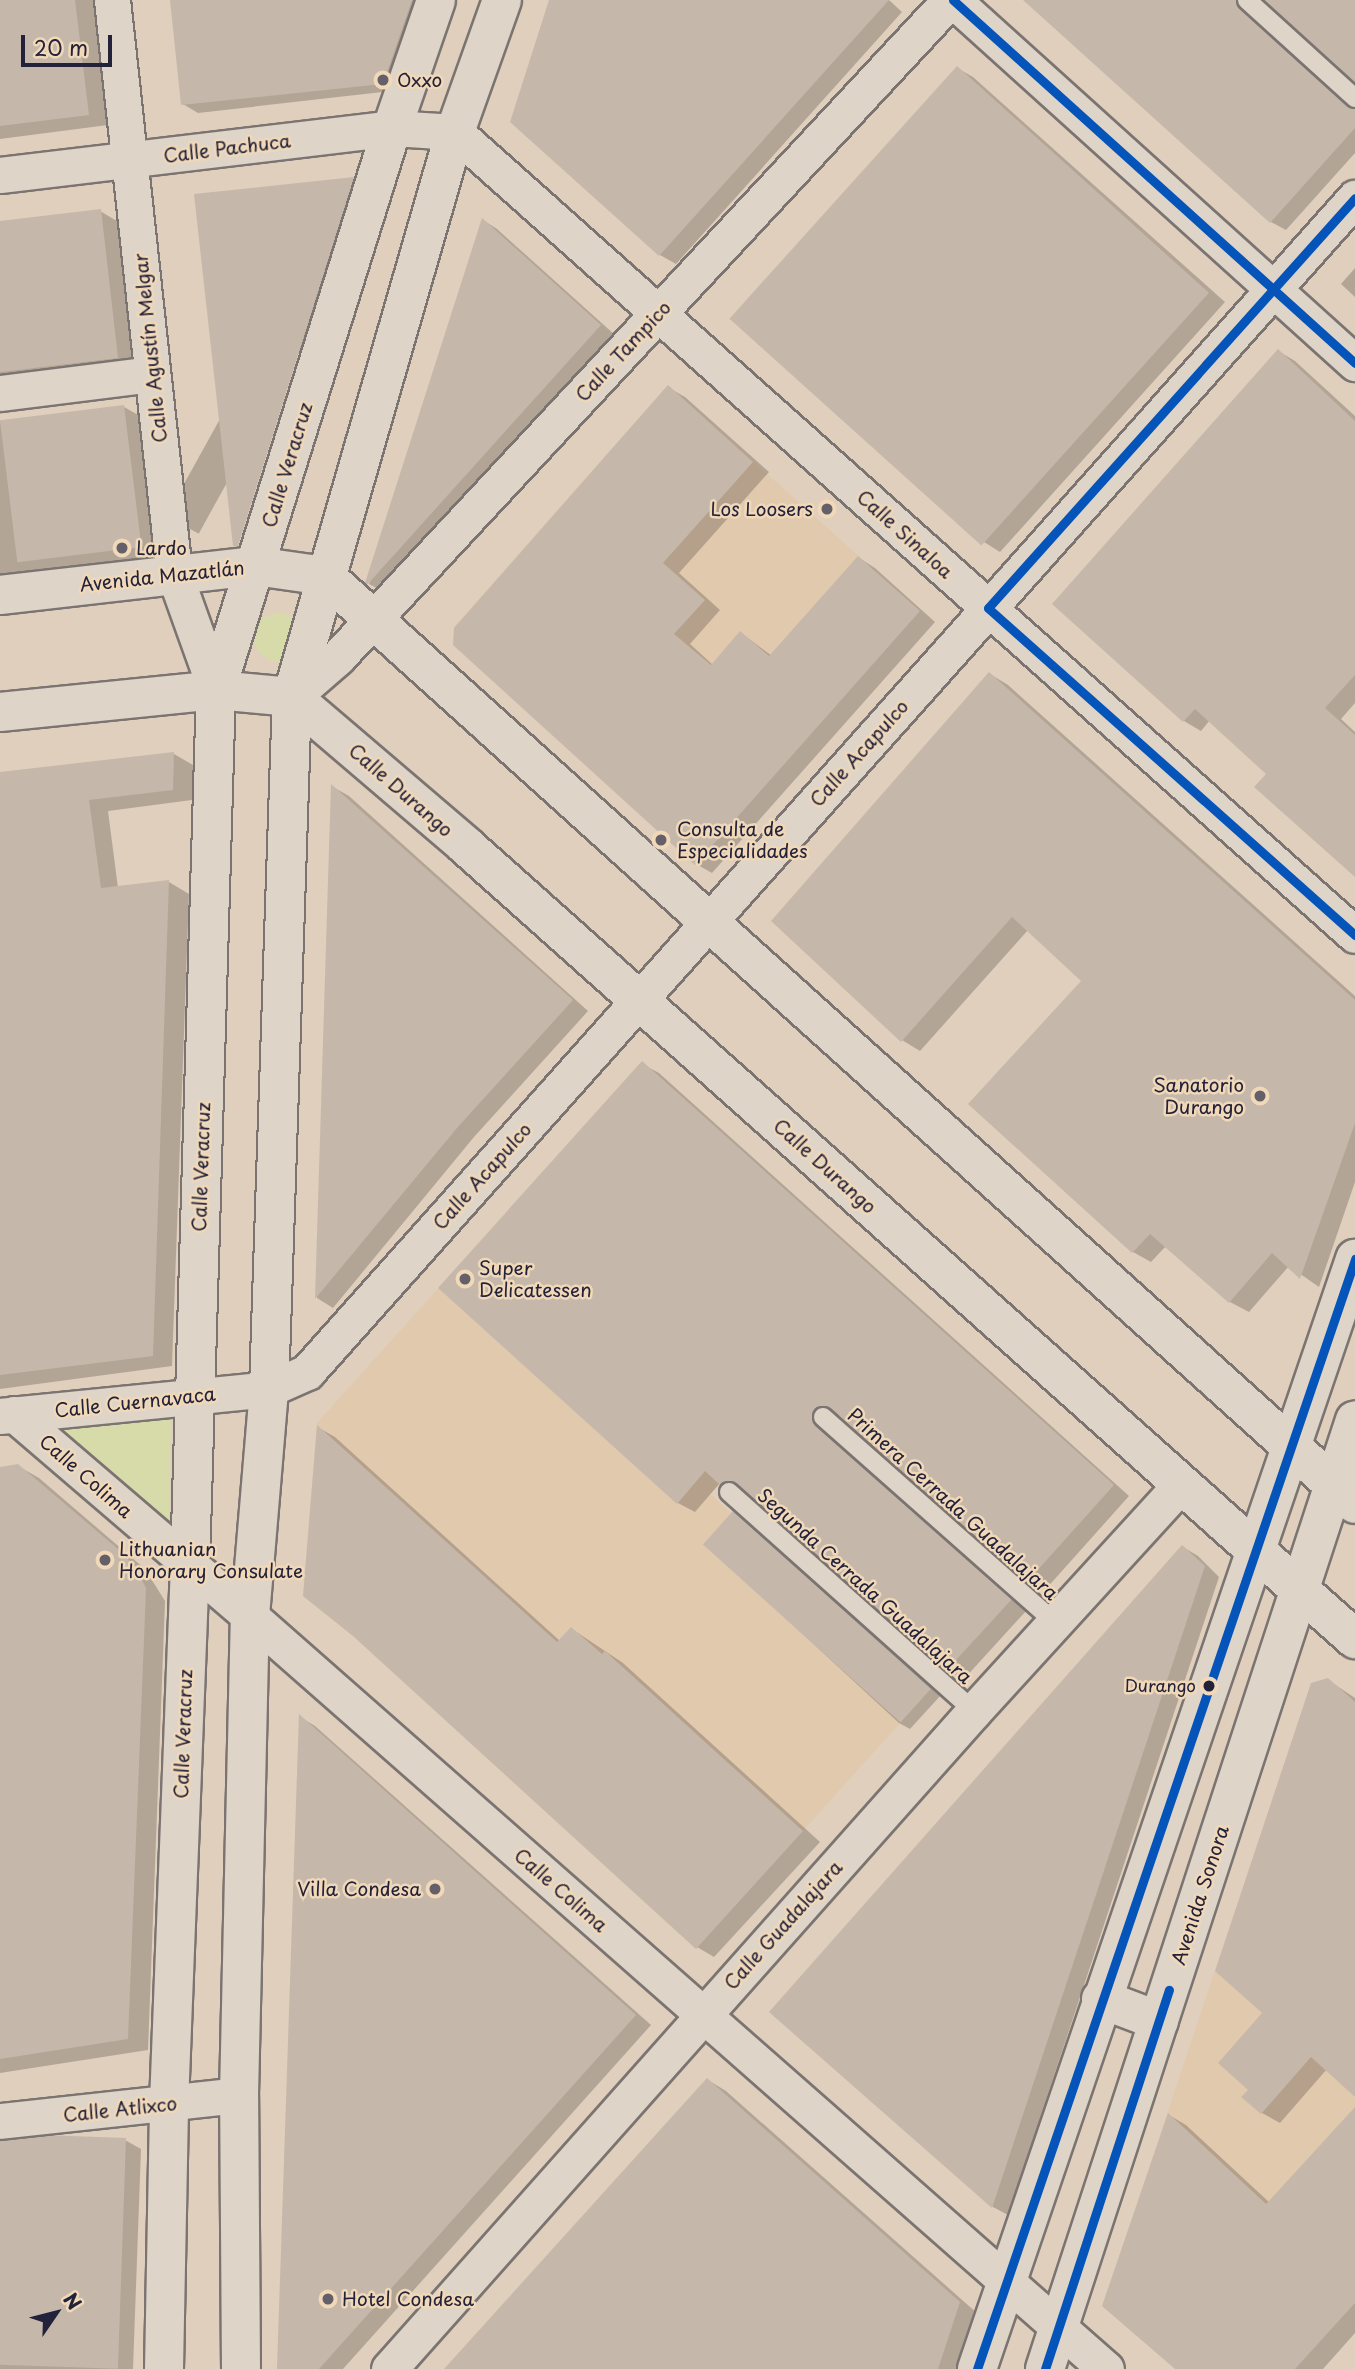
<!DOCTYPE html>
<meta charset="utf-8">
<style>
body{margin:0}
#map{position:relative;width:1355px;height:2369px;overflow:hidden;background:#dfcfbc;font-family:"Playpen Sans",sans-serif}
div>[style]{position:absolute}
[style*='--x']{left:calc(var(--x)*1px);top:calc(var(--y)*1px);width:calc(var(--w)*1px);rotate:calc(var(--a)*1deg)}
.built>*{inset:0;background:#e1c9ae}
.green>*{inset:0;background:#d7dba9}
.shadow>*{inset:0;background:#0003;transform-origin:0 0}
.building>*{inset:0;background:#c5b8aa;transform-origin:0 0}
.roads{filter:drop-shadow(2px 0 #7b7471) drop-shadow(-2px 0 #7b7471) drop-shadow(0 2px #7b7471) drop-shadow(0 -2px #7b7471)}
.lane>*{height:18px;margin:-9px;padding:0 9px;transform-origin:9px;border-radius:9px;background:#ded4c8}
.street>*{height:35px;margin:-17.5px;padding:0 17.5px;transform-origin:17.5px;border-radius:17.5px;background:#ded4c8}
.secondary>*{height:38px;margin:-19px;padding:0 19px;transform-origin:19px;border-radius:19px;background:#ded4c8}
.bus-1>*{height:9px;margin:-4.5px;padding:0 4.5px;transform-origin:4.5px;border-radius:4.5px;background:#0554ba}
.dots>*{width:19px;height:19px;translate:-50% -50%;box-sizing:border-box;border:4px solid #f0d8b8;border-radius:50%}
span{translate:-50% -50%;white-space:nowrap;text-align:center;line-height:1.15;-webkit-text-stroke:5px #f0d8b8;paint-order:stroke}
.bus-label{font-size:17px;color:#22223b}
.right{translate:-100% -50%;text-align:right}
.poi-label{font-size:19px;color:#22223b}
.left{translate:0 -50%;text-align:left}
.street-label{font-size:19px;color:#22223b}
.north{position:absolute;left:21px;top:2278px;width:70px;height:70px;-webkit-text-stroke:5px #f0d8b8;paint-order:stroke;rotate:55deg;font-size:19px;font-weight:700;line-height:28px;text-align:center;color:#22223b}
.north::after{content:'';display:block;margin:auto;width:24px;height:32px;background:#22223b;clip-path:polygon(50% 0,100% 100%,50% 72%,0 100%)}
.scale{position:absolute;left:21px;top:35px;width:91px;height:32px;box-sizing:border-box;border:4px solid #22223b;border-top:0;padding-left:9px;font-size:21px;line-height:24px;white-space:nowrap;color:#22223b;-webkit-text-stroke:5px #f0d8b8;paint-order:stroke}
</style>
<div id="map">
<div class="built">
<i style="clip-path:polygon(668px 385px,920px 611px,695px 865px,453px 645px,454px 627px)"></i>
<i style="clip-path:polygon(499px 1221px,1114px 1485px,1027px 1582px,825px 1400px,808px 1420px,943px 1541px,950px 1533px,1016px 1594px,948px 1669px,729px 1474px,710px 1494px,930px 1690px,696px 1949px,353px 1636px,303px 1596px,317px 1423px)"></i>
<i style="clip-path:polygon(1281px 1773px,1355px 2097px,1355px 2303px,1295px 2369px,1192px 2369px,1127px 2234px)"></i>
</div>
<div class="green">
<i style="clip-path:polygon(278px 612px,294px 617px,300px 624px,288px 661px,280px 662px,273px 662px,259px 653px,253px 639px,254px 631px,263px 618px)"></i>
<i style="clip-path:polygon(171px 1412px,169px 1527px,52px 1429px)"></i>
</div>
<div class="shadow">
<i style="clip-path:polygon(0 0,93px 0,108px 125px,0 139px)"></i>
<i style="clip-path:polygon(171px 0,428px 0,400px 90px,198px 113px,183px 104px)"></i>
<i style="clip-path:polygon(551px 0,889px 0,902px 12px,676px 264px,660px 255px,512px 121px)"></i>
<i style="clip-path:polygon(1026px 0,1254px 0,1250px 8px,1254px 19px,1355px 110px,1355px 153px,1286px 230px,1271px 222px)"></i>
<i style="clip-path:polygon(957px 68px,973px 77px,1225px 302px,1000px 552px,984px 542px)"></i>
<i style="left:353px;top:179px;width:37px;height:385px;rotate:29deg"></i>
<i style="clip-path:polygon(100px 211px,132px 230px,149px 375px,0 393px,0 223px)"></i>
<i style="clip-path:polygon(483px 220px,497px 229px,615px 335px,384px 592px,369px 584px)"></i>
<i style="clip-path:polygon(1355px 268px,1355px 297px,1341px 284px)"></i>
<i style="clip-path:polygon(1278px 351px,1295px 361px,1355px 416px,1355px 703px,1341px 719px,1355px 732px,1355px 875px,1268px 773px,1210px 720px,1201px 731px,1184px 721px)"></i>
<i style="clip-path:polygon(669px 388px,685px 397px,769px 472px,679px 573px,720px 610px,690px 644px,713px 665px,741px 633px,772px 656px,859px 558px,875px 568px,935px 622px,712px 873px,696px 864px,455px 644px)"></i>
<i style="clip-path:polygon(124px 407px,154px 424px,171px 564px,0 584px,0 422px)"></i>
<i style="clip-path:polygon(990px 674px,1008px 685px,1355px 996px,1355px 1182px,1319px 1287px,1289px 1266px,1249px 1312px,1230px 1302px,1166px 1246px,1151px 1262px,1133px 1252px,1084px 981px,1028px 930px,920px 1051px,902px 1040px)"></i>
<i style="clip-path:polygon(174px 754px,193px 765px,192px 800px,108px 811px,118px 888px,169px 882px,189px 894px,172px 1366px,0 1389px,0 774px)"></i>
<i style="clip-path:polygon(333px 787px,349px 796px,588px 1011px,474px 1137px,333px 1308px,317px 1298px)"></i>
<i style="clip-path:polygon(642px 1064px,659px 1073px,1129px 1496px,1045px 1590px,1028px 1580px,841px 1415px,832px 1418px,828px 1426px,832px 1437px,1027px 1610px,964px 1679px,947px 1670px,747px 1490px,739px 1493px,720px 1483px,695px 1512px,678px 1503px)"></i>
<i style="clip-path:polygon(319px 1428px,335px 1437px,560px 1641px,572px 1629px,623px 1663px,820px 1842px,714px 1957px,697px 1947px)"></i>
<i style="clip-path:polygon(18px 1466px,39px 1478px,145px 1569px,165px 1601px,148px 2050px,0 2073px,0 1468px)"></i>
<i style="clip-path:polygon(733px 1513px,744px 1519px,941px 1695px,910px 1729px,899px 1723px,705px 1544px)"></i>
<i style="clip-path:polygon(1183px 1547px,1198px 1556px,1219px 1577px,1008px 2215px,993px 2207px,772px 2012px)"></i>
<i style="clip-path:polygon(1328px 1680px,1355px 1698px,1355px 2094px,1327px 2069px,1280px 2123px,1262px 2113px,1251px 2090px)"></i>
<i style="clip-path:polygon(300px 1717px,315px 1726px,651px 2025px,343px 2369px,278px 2369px)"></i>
<i style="clip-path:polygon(708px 2080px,726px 2091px,978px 2314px,960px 2369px,446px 2369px)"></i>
<i style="clip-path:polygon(1355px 2110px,1355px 2333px,1323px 2369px,1177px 2369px,1169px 2115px,1186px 2125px,1270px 2203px)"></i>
<i style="clip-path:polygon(125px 2140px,141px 2149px,133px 2369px,0 2369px,0 2156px)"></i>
</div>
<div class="building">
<i style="clip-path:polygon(0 0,75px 0,89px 115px,0 126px)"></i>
<i style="clip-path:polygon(170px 0,412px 0,383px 84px,181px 105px)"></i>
<i style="clip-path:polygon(549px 0,889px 0,659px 256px,510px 122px)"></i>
<i style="clip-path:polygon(1023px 0,1236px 0,1239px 8px,1347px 106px,1355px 109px,1355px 128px,1270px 223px)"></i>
<i style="clip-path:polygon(1264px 0,1355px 0,1355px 83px)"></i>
<i style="left:957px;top:66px;width:339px;height:340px;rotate:42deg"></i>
<i style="clip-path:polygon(354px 177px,238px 546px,233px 546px,194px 194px)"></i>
<i style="clip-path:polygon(101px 209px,118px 358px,0 372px,0 221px)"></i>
<i style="clip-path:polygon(482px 218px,601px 325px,367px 585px,365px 583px)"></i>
<i style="clip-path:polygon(1278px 349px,1355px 421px,1355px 675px,1325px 708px,1355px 735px,1355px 877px,1254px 787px,1266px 774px,1195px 709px,1183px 722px,1052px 604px)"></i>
<i style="clip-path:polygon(668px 385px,753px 462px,663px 563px,705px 600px,674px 634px,711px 665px,740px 631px,769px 656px,858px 556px,920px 611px,695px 865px,453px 645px,454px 628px)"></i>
<i style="left:124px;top:405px;width:143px;height:125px;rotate:83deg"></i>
<i style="clip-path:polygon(989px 672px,1355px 1000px,1355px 1123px,1300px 1279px,1272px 1253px,1229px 1303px,1150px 1234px,1132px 1253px,968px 1104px,1081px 981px,1012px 917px,901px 1042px,771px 921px)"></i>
<i style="clip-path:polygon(174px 752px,173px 790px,89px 800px,101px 888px,169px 880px,153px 1356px,0 1375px,0 772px)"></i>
<i style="clip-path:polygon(331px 784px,573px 1000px,457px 1128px,315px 1299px)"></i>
<i style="clip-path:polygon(642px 1061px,1114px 1485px,1027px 1582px,831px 1408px,825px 1406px,815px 1409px,812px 1415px,815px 1426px,1012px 1599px,946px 1671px,736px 1483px,726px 1481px,720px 1485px,705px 1471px,677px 1504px,438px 1288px)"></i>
<i style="clip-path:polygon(317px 1425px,557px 1642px,571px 1627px,602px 1654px,605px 1651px,803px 1831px,696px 1949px,353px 1636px,303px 1596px)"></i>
<i style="clip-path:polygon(18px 1464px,125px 1555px,135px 1567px,146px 1588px,144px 1639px,128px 2039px,0 2059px,0 1467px)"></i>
<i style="left:733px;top:1511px;width:266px;height:45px;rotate:42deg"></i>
<i style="clip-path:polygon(1182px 1545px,1205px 1566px,992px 2208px,769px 2012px)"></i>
<i style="clip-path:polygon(1328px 1678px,1355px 1702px,1355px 2097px,1311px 2057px,1261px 2114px,1241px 2097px,1248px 2090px,1218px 2063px,1262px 2013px,1215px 1971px,1311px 1683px)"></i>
<i style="clip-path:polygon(299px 1714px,636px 2015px,319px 2369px,277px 2369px)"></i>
<i style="clip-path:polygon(707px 2078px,960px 2302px,938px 2369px,444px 2369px)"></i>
<i style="clip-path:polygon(1355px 2107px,1355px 2303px,1295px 2369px,1175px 2369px,1102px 2306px,1168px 2113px,1266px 2204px)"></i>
<i style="left:126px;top:2138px;width:231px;height:127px;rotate:92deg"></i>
</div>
<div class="roads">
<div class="lane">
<i style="--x:1247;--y:0;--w:146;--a:42.2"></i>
<i style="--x:823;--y:1417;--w:310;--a:41.5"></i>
<i style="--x:729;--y:1492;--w:329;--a:41.8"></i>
</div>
<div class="street">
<i style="--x:112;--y:0;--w:576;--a:83.82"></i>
<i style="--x:174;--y:573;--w:124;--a:70.3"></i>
<i style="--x:953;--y:0;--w:542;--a:42.08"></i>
<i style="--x:0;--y:175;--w:395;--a:-6.8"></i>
<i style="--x:392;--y:128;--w:63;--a:3.6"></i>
<i style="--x:455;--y:132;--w:1206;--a:41.74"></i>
<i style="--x:0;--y:393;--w:153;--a:-7.1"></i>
<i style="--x:292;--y:697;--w:60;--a:-40.9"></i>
<i style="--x:337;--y:658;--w:899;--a:-47.03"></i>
<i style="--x:14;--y:1414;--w:311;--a:40.6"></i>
<i style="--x:250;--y:1616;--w:1140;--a:41.34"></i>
<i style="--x:0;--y:1416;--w:270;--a:-5.7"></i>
<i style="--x:269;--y:1389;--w:42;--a:-24.1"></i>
<i style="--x:307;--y:1372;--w:1574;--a:-48.25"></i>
<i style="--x:0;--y:2121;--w:240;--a:-6.2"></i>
<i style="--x:389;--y:2369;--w:880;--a:-48.36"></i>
<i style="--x:974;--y:1711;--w:307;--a:-47.6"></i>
</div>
<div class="secondary">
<i style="--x:0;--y:595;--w:257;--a:-6.5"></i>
<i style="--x:255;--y:566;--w:71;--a:8.1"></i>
<i style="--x:325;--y:576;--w:1386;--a:42.02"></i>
<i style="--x:0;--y:712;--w:217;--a:-5.8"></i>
<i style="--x:216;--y:690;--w:76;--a:5.3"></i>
<i style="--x:292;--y:697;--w:228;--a:40.5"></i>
<i style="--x:465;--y:845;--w:1193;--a:41.74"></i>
<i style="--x:1101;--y:1999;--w:62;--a:20.8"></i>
<i style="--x:164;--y:2369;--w:265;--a:-88.9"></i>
<i style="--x:169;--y:2104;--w:539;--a:-87.77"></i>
<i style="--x:190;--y:1565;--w:875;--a:-88.3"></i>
<i style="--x:216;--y:690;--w:589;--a:-72.61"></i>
<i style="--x:392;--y:128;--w:135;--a:-71"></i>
<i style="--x:241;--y:2369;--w:274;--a:-90.4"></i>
<i style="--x:239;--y:2095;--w:479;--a:-88.7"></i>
<i style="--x:250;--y:1616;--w:228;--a:-85.2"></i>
<i style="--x:269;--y:1389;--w:692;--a:-88.1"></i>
<i style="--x:292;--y:697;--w:588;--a:-73.91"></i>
<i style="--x:455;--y:132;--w:140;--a:-70.4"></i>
<i style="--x:977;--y:2369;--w:1173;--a:-71.19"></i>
<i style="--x:1045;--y:2369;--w:998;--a:-71.91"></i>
</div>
</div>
<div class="bus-1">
<i style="--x:953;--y:0;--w:542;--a:42.08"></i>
<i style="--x:1355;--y:198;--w:550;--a:131.83"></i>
<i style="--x:988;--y:608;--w:492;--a:41.7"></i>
<i style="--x:977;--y:2369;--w:1173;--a:-71.19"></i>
<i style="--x:1045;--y:2369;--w:399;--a:-71.9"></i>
</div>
<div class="dots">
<i style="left:383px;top:80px;background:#645f68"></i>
<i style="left:827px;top:509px;background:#645f68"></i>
<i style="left:122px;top:548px;background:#645f68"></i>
<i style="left:661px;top:840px;background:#645f68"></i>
<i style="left:1260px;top:1096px;background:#645f68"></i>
<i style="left:465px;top:1279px;background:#645f68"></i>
<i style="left:105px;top:1560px;background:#645f68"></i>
<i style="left:1209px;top:1686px;background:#22223b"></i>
<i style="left:435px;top:1889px;background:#645f68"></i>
<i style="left:328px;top:2299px;background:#645f68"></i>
</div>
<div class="bus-label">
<span class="right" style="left:1196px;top:1686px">Durango</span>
</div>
<div class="poi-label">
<span class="left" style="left:397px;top:80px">Oxxo</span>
<span class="right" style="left:813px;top:509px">Los Loosers</span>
<span class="left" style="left:136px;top:548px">Lardo</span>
<span class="left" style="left:677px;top:840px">Consulta de<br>Especialidades</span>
<span class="right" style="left:1244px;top:1096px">Sanatorio<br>Durango</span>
<span class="left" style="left:479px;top:1279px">Super<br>Delicatessen</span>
<span class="left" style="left:119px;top:1560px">Lithuanian<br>Honorary Consulate</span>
<span class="right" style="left:421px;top:1889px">Villa Condesa</span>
<span class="left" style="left:342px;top:2299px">Hotel Condesa</span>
</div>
<div class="street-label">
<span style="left:227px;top:148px;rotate:-7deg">Calle Pachuca</span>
<span style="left:150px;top:348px;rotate:-96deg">Calle Agustín Melgar</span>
<span style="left:623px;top:351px;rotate:-47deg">Calle Tampico</span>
<span style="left:287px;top:465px;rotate:-73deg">Calle Veracruz</span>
<span style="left:905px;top:534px;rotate:42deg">Calle Sinaloa</span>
<span style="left:162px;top:576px;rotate:-6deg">Avenida Mazatlán</span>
<span style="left:859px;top:753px;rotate:-48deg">Calle Acapulco</span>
<span style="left:401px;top:790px;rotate:41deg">Calle Durango</span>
<span style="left:825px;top:1166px;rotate:42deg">Calle Durango</span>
<span style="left:201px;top:1167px;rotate:-88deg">Calle Veracruz</span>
<span style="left:482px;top:1176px;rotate:-48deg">Calle Acapulco</span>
<span style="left:135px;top:1402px;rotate:-6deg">Calle Cuernavaca</span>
<span style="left:86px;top:1476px;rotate:41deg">Calle Colima</span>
<span style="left:953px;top:1504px;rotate:42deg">Primera Cerrada Guadalajara</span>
<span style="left:865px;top:1586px;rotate:42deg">Segunda Cerrada Guadalajara</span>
<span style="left:183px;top:1734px;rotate:-88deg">Calle Veracruz</span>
<span style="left:561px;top:1890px;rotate:41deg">Calle Colima</span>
<span style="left:1200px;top:1895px;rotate:-72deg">Avenida Sonora</span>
<span style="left:783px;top:1925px;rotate:-48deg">Calle Guadalajara</span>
<span style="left:120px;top:2109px;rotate:-6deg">Calle Atlixco</span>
</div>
<div class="north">N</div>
<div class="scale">20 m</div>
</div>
